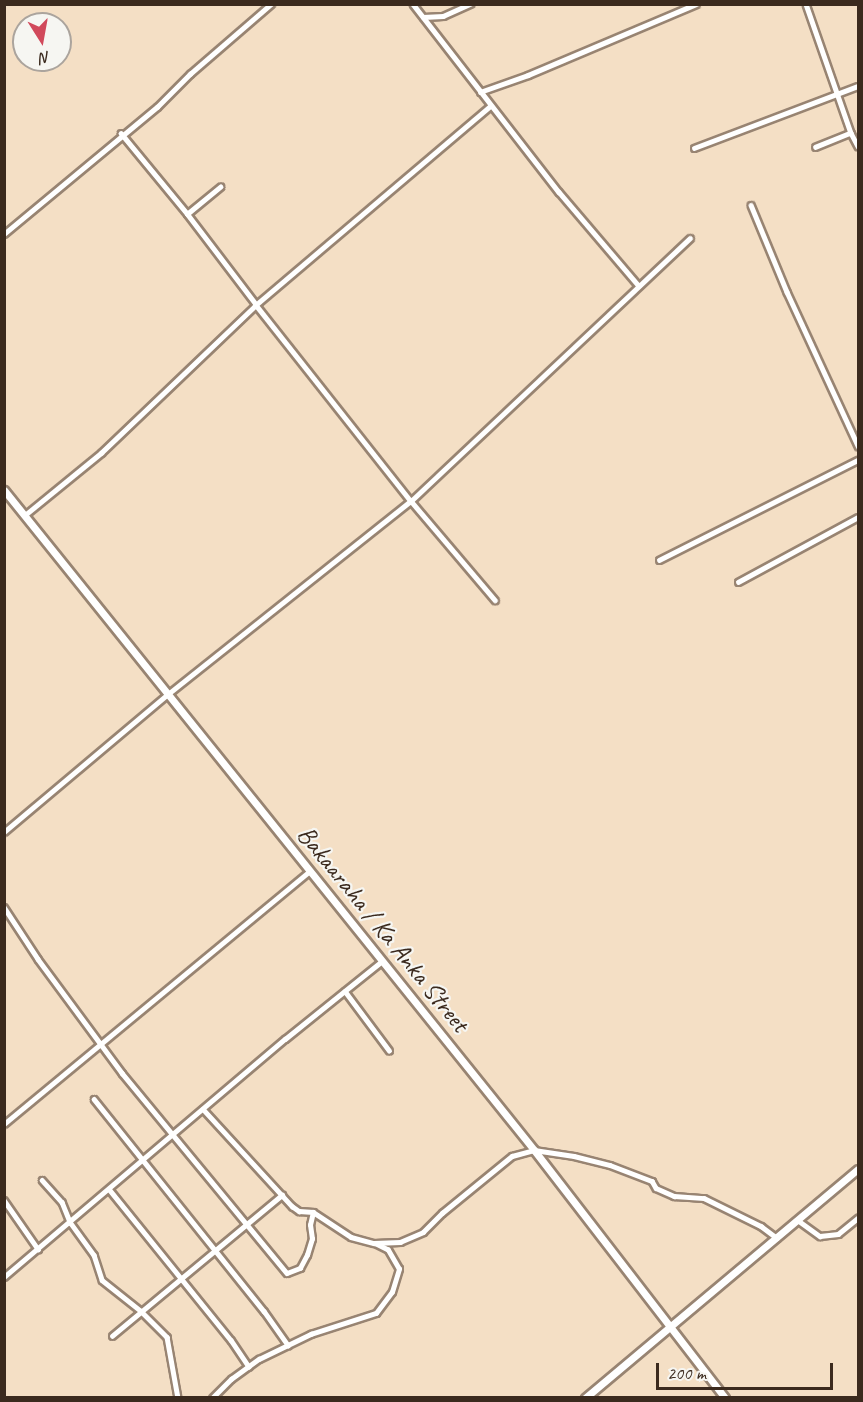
<!DOCTYPE html>
<style>
body{margin:0}
#map{position:relative;width:863px;height:1402px;overflow:hidden;background:#f4dfc5;font-family:Caveat,sans-serif}
div>[style]{position:absolute}
[style*='--x']{left:calc(var(--x)*1px);top:calc(var(--y)*1px);width:calc(var(--w)*1px);rotate:calc(var(--a)*1deg)}
.roads{filter:drop-shadow(2px 0 #988472) drop-shadow(-2px 0 #988472) drop-shadow(0 2px #988472) drop-shadow(0 -2px #988472)}
.street>*{height:4.5px;margin:-2.25px;padding:0 2.25px;transform-origin:2.25px;border-radius:2.25px;background:#fff}
.secondary>*{height:7px;margin:-3.5px;padding:0 3.5px;transform-origin:3.5px;border-radius:3.5px;background:#fff}
span{translate:-50% -50%;white-space:nowrap;text-align:center;line-height:1.15;-webkit-text-stroke:4.5px #f6f6f2;paint-order:stroke}
.street-label{font-size:26px;color:#3b2a1e}
.frame{position:absolute;inset:0;border:6px solid #3b2a1e;pointer-events:none}
.north{position:absolute;left:12px;top:12px;width:60px;height:60px;box-sizing:border-box;background:#f6f6f2;border:2px solid #aba49d;border-radius:50%;rotate:169deg;font-size:16px;font-weight:700;line-height:24px;text-align:center;color:#3b2a1e}
.north::after{content:'';display:block;margin:auto;width:21px;height:27px;background:#d1495b;clip-path:polygon(50% 0,100% 100%,50% 72%,0 100%)}
.scale{position:absolute;left:656px;top:1363px;width:177px;height:27px;box-sizing:border-box;border:3px solid #3b2a1e;border-top:0;padding-left:8px;font-size:18px;line-height:21px;white-space:nowrap;color:#3b2a1e;-webkit-text-stroke:4px #f6f6f2;paint-order:stroke}
</style>
<div id="map">
<div class="roads">
<div class="street">
<i style="--x:413;--y:4;--w:238;--a:52.2"></i>
<i style="--x:559;--y:192;--w:123;--a:49.6"></i>
<i style="--x:806;--y:4;--w:137;--a:70.8"></i>
<i style="--x:851;--y:133;--w:38;--a:158"></i>
<i style="--x:423;--y:17;--w:20;--a:-3"></i>
<i style="--x:443;--y:16;--w:30;--a:-24"></i>
<i style="--x:480;--y:92;--w:51;--a:-19.5"></i>
<i style="--x:528;--y:75;--w:182;--a:-22.9"></i>
<i style="--x:491;--y:106;--w:308;--a:139.7"></i>
<i style="--x:256;--y:305;--w:250;--a:51.7"></i>
<i style="--x:411;--y:501;--w:130;--a:49.7"></i>
<i style="--x:851;--y:133;--w:15;--a:62"></i>
<i style="--x:694;--y:148;--w:175;--a:-20.7"></i>
<i style="--x:751;--y:205;--w:94;--a:67.5"></i>
<i style="--x:787;--y:292;--w:170;--a:65.2"></i>
<i style="--x:187;--y:214;--w:43;--a:-39.3"></i>
<i style="--x:4;--y:234;--w:199;--a:-39.7"></i>
<i style="--x:157;--y:107;--w:47;--a:-45"></i>
<i style="--x:190;--y:74;--w:107;--a:-40.8"></i>
<i style="--x:25;--y:515;--w:98;--a:-39.2"></i>
<i style="--x:101;--y:453;--w:214;--a:-43.7"></i>
<i style="--x:256;--y:305;--w:114;--a:-127.2"></i>
<i style="--x:187;--y:214;--w:104;--a:-129.5"></i>
<i style="--x:659;--y:560;--w:223;--a:-26.7"></i>
<i style="--x:738;--y:582;--w:136;--a:-28.4"></i>
<i style="--x:4;--y:832;--w:214;--a:-40.1"></i>
<i style="--x:168;--y:694;--w:310;--a:-38.5"></i>
<i style="--x:411;--y:501;--w:383;--a:-43.3"></i>
<i style="--x:4;--y:907;--w:62;--a:56.8"></i>
<i style="--x:38;--y:959;--w:142;--a:53.6"></i>
<i style="--x:122;--y:1073;--w:259;--a:50.5"></i>
<i style="--x:287;--y:1273;--w:14;--a:-21"></i>
<i style="--x:300;--y:1268;--w:15;--a:-62"></i>
<i style="--x:307;--y:1255;--w:17;--a:-73"></i>
<i style="--x:312;--y:1239;--w:14;--a:-98"></i>
<i style="--x:310;--y:1225;--w:13;--a:-77"></i>
<i style="--x:345;--y:991;--w:74;--a:53.3"></i>
<i style="--x:94;--y:1099;--w:272;--a:51.3"></i>
<i style="--x:264;--y:1311;--w:42;--a:54.8"></i>
<i style="--x:203;--y:1109;--w:132;--a:47.5"></i>
<i style="--x:292;--y:1206;--w:9;--a:36"></i>
<i style="--x:299;--y:1211;--w:14;--a:4"></i>
<i style="--x:313;--y:1212;--w:45;--a:33.3"></i>
<i style="--x:351;--y:1237;--w:24;--a:15"></i>
<i style="--x:374;--y:1243;--w:26;--a:-2"></i>
<i style="--x:400;--y:1242;--w:25;--a:-23"></i>
<i style="--x:423;--y:1232;--w:27;--a:-45"></i>
<i style="--x:442;--y:1213;--w:90;--a:-39.2"></i>
<i style="--x:512;--y:1156;--w:23;--a:-15"></i>
<i style="--x:534;--y:1150;--w:40;--a:8.5"></i>
<i style="--x:574;--y:1156;--w:37;--a:14"></i>
<i style="--x:610;--y:1165;--w:45;--a:20.9"></i>
<i style="--x:652;--y:1181;--w:8;--a:60"></i>
<i style="--x:656;--y:1188;--w:20;--a:24"></i>
<i style="--x:674;--y:1196;--w:30;--a:4"></i>
<i style="--x:704;--y:1198;--w:64;--a:26.2"></i>
<i style="--x:761;--y:1226;--w:20;--a:37"></i>
<i style="--x:4;--y:1124;--w:397;--a:-39.6"></i>
<i style="--x:42;--y:1180;--w:30;--a:48"></i>
<i style="--x:62;--y:1202;--w:22;--a:68"></i>
<i style="--x:70;--y:1222;--w:41;--a:54"></i>
<i style="--x:94;--y:1255;--w:26;--a:72"></i>
<i style="--x:102;--y:1280;--w:50;--a:38.5"></i>
<i style="--x:141;--y:1311;--w:37;--a:45"></i>
<i style="--x:167;--y:1337;--w:62;--a:79.8"></i>
<i style="--x:109;--y:1189;--w:194;--a:51.1"></i>
<i style="--x:231;--y:1340;--w:32;--a:56"></i>
<i style="--x:4;--y:1200;--w:60;--a:55.2"></i>
<i style="--x:799;--y:1221;--w:26;--a:36"></i>
<i style="--x:820;--y:1236;--w:18;--a:-6"></i>
<i style="--x:838;--y:1234;--w:26;--a:-39"></i>
<i style="--x:4;--y:1277;--w:368;--a:-40.3"></i>
<i style="--x:285;--y:1039;--w:124;--a:-38.8"></i>
<i style="--x:112;--y:1336;--w:221;--a:-39.7"></i>
<i style="--x:212;--y:1398;--w:27;--a:-45"></i>
<i style="--x:231;--y:1379;--w:34;--a:-36"></i>
<i style="--x:259;--y:1359;--w:58;--a:-25.7"></i>
<i style="--x:311;--y:1334;--w:68;--a:-17.9"></i>
<i style="--x:376;--y:1313;--w:26;--a:-53"></i>
<i style="--x:392;--y:1292;--w:24;--a:-73"></i>
<i style="--x:399;--y:1269;--w:22;--a:-120"></i>
<i style="--x:388;--y:1250;--w:13;--a:-153"></i>
</div>
<div class="secondary">
<i style="--x:4;--y:490;--w:846;--a:51.23"></i>
<i style="--x:534;--y:1150;--w:313;--a:52.4"></i>
<i style="--x:585;--y:1398;--w:356;--a:-40"></i>
</div>
</div>
<div class="street-label">
<span style="left:383px;top:929px;rotate:51deg">Bakaaraha / Ka Anka Street</span>
</div>
<div class="frame"></div>
<div class="north">N</div>
<div class="scale">200 m</div>
</div>
